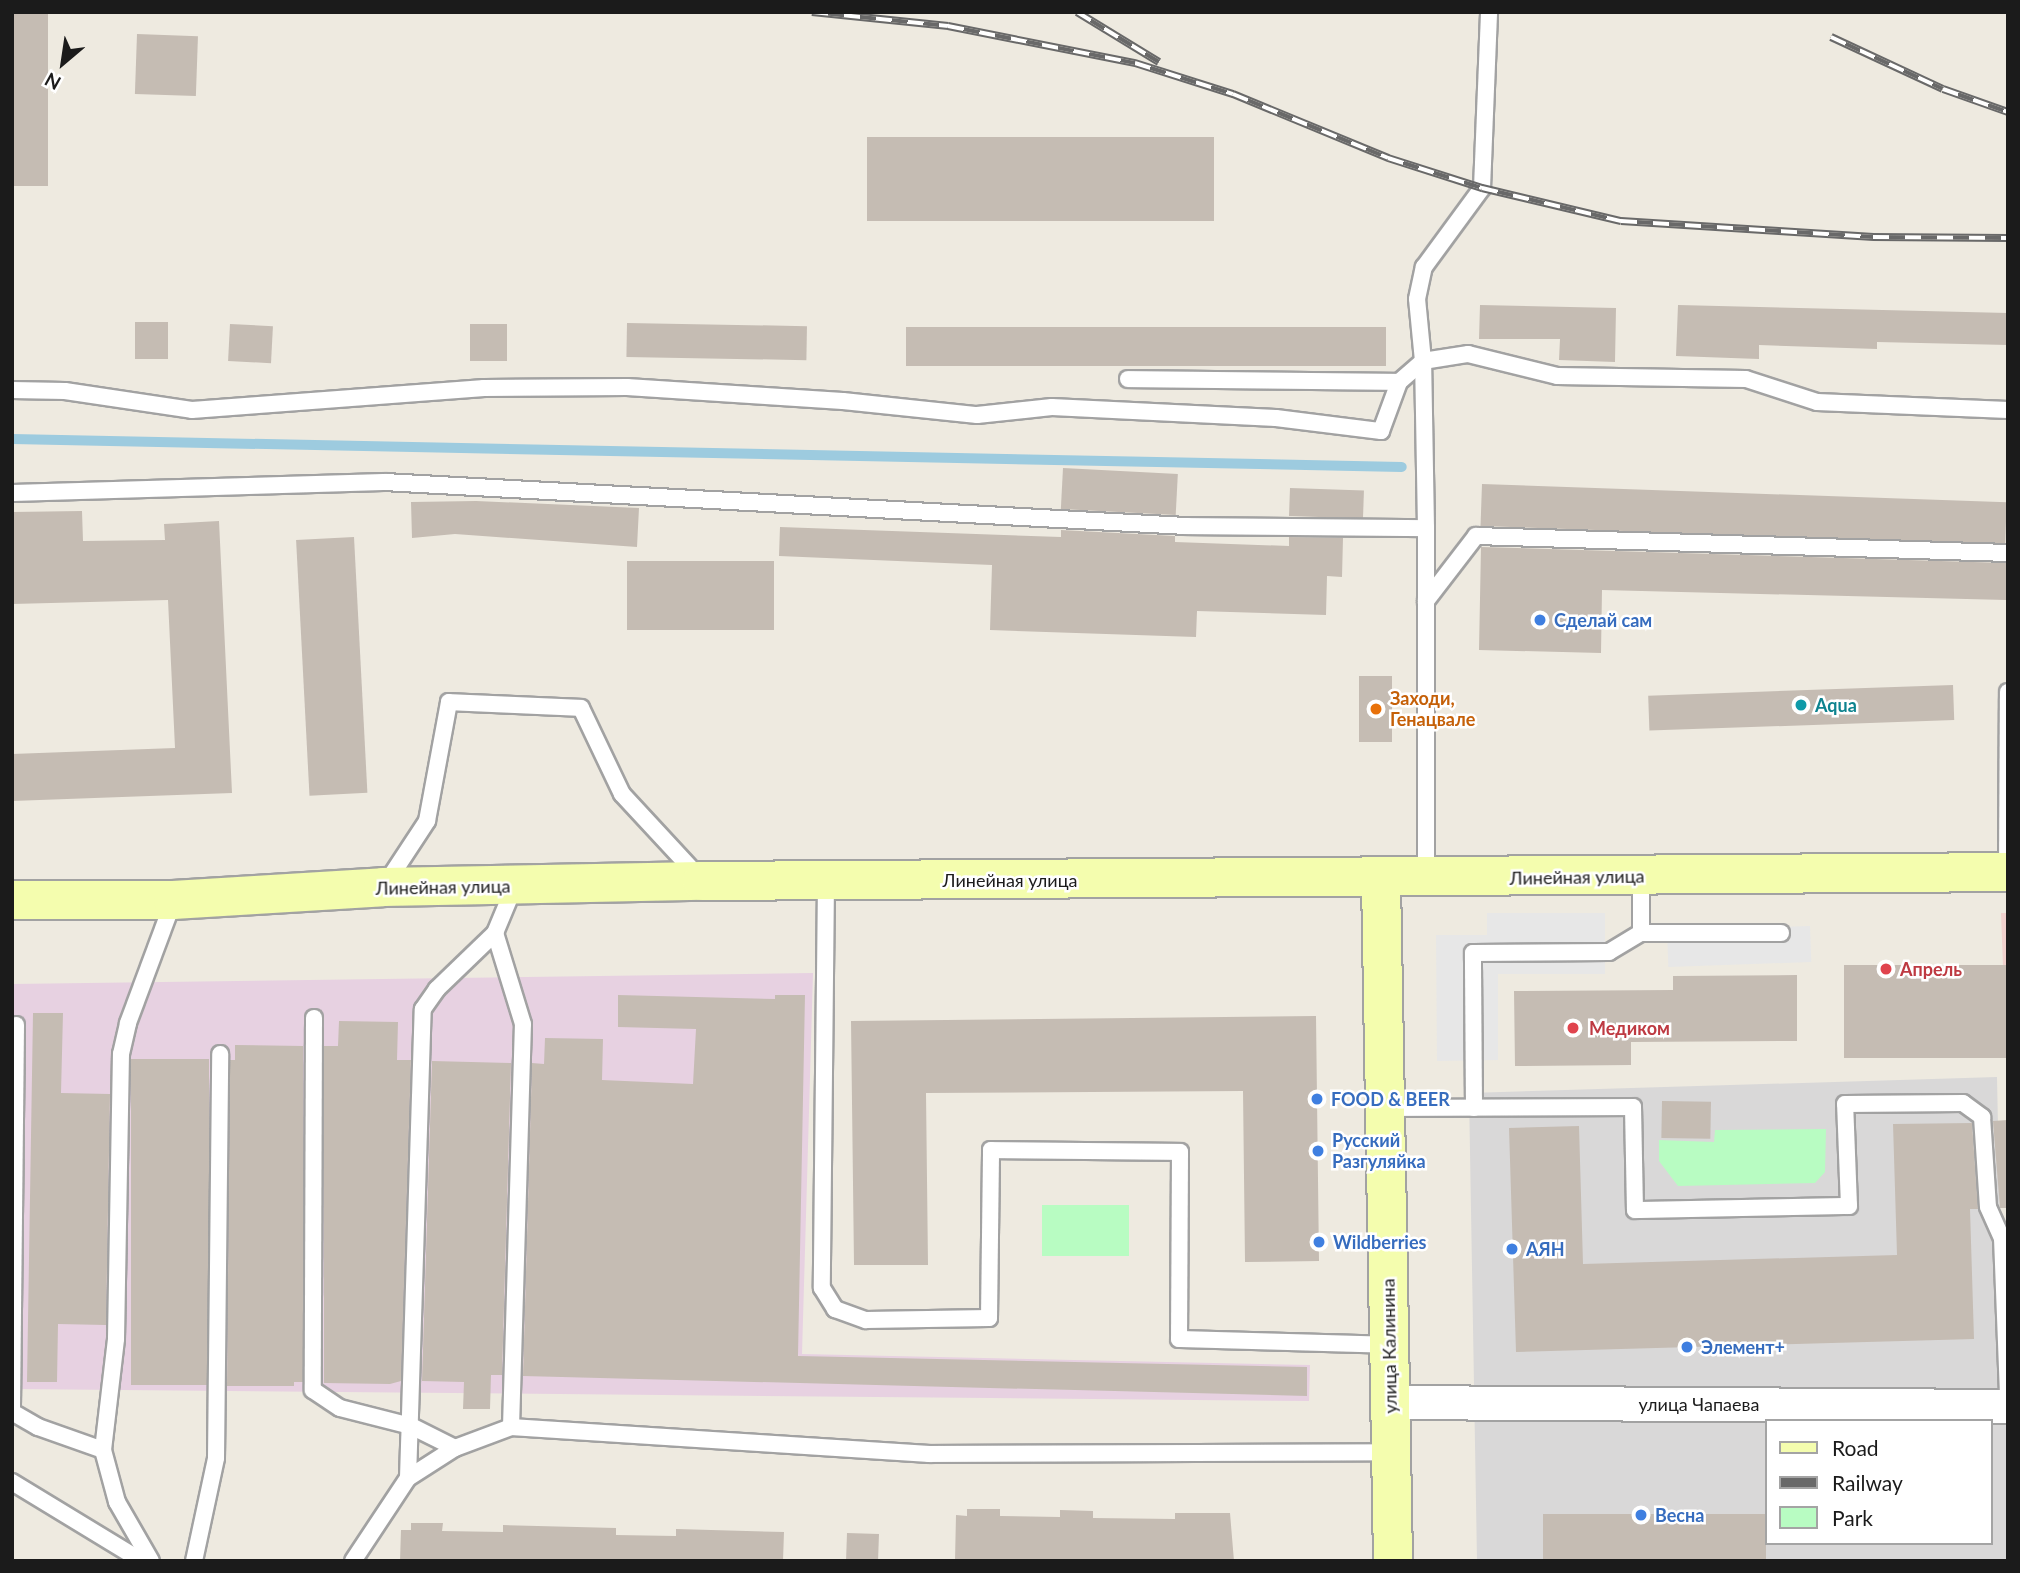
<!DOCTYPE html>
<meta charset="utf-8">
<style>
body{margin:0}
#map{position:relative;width:2020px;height:1573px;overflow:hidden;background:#eeeae0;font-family:Lato,sans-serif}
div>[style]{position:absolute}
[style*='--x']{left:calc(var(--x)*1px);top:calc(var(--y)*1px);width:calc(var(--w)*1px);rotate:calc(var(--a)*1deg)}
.residential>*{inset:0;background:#d9d8d8}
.commercial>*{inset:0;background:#f0d1cd}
.industrial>*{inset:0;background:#e7d1e1}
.park>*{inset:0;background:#b8fcc2;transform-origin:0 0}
.parking>*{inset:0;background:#e7e7e7;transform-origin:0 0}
.stream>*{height:10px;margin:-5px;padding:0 5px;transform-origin:5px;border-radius:5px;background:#9dcbdf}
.building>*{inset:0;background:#c5bcb3;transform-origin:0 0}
.roads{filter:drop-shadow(2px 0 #a2a2a2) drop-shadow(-2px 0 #a2a2a2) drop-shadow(0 2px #a2a2a2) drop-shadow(0 -2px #a2a2a2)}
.lane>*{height:16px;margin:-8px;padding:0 8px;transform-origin:8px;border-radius:8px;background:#fff}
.street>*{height:33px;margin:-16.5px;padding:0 16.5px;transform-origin:16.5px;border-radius:16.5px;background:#fff}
.secondary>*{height:38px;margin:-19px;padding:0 19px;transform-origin:19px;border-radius:19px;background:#f4fdae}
.rail>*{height:8px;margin-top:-4px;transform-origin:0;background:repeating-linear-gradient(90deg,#fff 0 16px,#696969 0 32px);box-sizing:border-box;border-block:2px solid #696969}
.dots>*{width:19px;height:19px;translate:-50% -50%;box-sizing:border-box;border:4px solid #fff;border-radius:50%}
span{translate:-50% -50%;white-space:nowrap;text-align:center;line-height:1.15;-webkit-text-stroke:5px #fff;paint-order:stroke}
.shop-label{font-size:18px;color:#366cbe;font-weight:700}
.left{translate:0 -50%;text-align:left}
.food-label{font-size:18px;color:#c56008;font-weight:700}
.culture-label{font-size:18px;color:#0d838f;font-weight:700}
.street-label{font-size:18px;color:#1b1b1b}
.health-label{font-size:18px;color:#be3a42;font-weight:700}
.frame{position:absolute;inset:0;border:14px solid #1b1b1b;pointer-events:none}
.legend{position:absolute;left:1765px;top:1419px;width:228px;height:126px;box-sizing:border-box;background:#fff;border:2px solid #a4a4a4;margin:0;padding:9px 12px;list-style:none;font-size:21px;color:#1b1b1b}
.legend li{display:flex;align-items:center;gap:14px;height:35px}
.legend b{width:35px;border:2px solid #a4a4a4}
.north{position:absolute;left:28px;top:28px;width:70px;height:70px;-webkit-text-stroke:5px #fff;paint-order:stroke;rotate:209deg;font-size:19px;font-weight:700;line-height:28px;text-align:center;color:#1b1b1b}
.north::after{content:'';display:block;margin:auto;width:24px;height:32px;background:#1b1b1b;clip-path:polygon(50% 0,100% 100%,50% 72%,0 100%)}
</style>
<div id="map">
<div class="residential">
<i style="clip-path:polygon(evenodd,1997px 1077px,2003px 1374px,2008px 1374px,2008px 1561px,1477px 1561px,1469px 1093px,1997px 1077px,1766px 1421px,1990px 1421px,1990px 1543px,1766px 1543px,1766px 1421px)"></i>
</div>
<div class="commercial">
<i style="clip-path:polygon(2001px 913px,2008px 913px,2008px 1100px)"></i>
</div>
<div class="industrial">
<i style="clip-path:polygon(813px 973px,802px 1354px,1310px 1365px,1309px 1401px,12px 1389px,12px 984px)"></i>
</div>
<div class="park">
<i style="clip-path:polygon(1826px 1129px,1825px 1172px,1815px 1183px,1678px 1186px,1659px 1161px,1659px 1140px,1714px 1142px,1715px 1130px)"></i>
<i style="left:1042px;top:1205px;width:87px;height:51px"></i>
</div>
<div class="parking">
<i style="clip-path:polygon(1487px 913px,1605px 913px,1605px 974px,1498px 974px,1498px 1060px,1437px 1061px,1436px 935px,1487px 935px)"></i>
<i style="left:1810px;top:926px;width:36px;height:143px;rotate:88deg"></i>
</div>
<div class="stream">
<i style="--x:12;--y:439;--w:1390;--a:1.15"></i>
</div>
<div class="building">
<i style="left:12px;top:12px;width:36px;height:174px"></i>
<i style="left:137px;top:34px;width:61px;height:60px;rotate:2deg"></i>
<i style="left:867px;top:137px;width:347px;height:84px"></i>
<i style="clip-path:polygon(1480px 305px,1616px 308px,1615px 362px,1559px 360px,1560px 339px,1479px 339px)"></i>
<i style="clip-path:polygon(1678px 305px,2008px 313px,2008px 345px,1877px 342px,1877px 349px,1759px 345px,1759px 359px,1676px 356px)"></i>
<i style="left:135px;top:322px;width:33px;height:37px"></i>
<i style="left:627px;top:323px;width:180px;height:34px;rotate:1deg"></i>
<i style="left:230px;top:324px;width:43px;height:37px;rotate:3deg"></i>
<i style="left:470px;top:324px;width:37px;height:37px"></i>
<i style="left:906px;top:327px;width:480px;height:39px"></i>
<i style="left:1063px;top:468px;width:115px;height:41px;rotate:3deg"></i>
<i style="left:1482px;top:484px;width:525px;height:42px;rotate:2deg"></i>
<i style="left:1290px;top:488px;width:74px;height:28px;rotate:2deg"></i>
<i style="clip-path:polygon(476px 501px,639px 508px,637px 547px,455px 534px,412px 538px,411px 502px)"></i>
<i style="clip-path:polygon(82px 511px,83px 541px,165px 540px,164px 524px,219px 521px,232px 793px,12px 801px,12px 754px,175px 748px,168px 600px,12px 604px,12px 512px)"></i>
<i style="clip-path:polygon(780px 527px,1061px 537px,1061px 530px,1175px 536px,1175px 542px,1289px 546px,1289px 537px,1343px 538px,1342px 577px,1327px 576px,1326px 615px,1197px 611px,1196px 637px,990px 630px,992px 565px,779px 556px)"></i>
<i style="left:354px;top:537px;width:256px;height:58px;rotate:87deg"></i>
<i style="clip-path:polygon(1481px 547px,2006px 563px,2006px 600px,1602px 590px,1601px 653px,1479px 650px)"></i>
<i style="left:627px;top:561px;width:147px;height:69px"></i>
<i style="left:1359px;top:676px;width:33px;height:66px"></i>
<i style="left:1953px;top:685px;width:35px;height:305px;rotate:88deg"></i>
<i style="left:2008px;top:965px;width:93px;height:164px;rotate:90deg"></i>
<i style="clip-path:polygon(1797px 975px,1797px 1041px,1631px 1042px,1631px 1065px,1515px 1066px,1514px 991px,1673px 990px,1673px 976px)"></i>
<i style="clip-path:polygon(618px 995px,775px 999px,775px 995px,805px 995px,798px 1356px,1307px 1367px,1307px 1396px,523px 1376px,532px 1063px,544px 1064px,545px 1038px,603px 1039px,602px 1080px,693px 1084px,696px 1029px,618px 1027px)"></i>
<i style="clip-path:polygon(33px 1013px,63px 1013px,61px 1093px,110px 1094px,106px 1325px,58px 1324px,57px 1382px,27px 1382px)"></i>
<i style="clip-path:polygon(1316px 1016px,1319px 1261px,1245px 1262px,1243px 1091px,926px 1093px,928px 1265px,854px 1265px,851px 1021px)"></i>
<i style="clip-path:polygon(339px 1021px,398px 1022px,397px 1060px,411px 1060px,401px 1381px,390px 1384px,324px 1383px,324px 1046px,338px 1046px)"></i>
<i style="clip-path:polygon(235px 1045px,303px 1046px,303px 1382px,294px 1382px,294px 1386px,227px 1386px,230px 1060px,235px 1060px)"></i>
<i style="left:131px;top:1059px;width:78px;height:326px"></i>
<i style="clip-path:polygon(432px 1061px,511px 1063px,502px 1375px,491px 1375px,490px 1409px,463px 1409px,464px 1382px,422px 1381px)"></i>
<i style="left:1662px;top:1101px;width:49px;height:37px;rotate:1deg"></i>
<i style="clip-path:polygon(2008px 1120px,2008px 1208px,2000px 1208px,1993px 1121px)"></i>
<i style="clip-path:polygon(1972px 1123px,1978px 1209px,1970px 1209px,1974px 1339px,1516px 1352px,1509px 1128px,1579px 1126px,1583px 1264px,1897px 1255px,1893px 1124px)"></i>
<i style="clip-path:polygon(967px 1509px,1000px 1509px,1000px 1516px,1060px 1517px,1060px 1510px,1093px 1511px,1093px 1518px,1175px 1519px,1175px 1513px,1230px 1513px,1234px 1561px,955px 1561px,956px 1515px,967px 1516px)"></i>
<i style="left:1766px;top:1514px;width:47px;height:223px;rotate:90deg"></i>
<i style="clip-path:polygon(411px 1523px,443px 1523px,442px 1531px,503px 1532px,503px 1525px,616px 1528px,616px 1535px,676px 1536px,676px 1529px,784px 1532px,783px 1561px,400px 1561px,401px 1530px,411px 1530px)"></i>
<i style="left:847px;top:1533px;width:32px;height:28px;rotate:2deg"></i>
</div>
<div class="roads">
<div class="lane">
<i style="--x:1128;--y:379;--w:271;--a:0.6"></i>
<i style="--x:12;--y:390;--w:53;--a:1.1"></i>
<i style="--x:65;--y:391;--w:128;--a:8.5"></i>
<i style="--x:192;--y:410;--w:293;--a:-4.3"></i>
<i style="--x:484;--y:388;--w:143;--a:-0.4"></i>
<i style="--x:627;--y:387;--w:216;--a:3.7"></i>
<i style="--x:843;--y:401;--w:135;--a:6"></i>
<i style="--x:977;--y:415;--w:75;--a:-6.1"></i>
<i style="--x:1052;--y:407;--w:224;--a:2.8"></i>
<i style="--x:1276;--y:418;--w:106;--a:7.1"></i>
<i style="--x:1381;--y:431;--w:52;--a:-69.8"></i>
<i style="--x:1399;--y:382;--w:32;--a:-41"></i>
<i style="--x:1423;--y:361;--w:46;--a:-8.8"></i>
<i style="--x:1468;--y:354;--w:92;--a:13.9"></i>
<i style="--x:1557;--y:376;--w:189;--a:0.9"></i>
<i style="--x:1746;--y:379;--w:75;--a:17.9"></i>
<i style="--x:1817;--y:402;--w:191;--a:2.4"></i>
<i style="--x:12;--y:493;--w:372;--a:-1.7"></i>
<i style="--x:384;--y:482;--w:804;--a:3.14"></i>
<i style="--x:1187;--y:526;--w:239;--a:0.5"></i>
<i style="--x:1426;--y:601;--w:82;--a:-52.4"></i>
<i style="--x:1476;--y:536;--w:532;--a:1.83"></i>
<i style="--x:2007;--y:872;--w:180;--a:-89.7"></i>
<i style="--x:1426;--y:877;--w:349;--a:-90"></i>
<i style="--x:1426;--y:528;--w:167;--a:-91"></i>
<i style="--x:1423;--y:361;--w:62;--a:-95.5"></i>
<i style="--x:1417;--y:299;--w:33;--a:-78"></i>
<i style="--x:1424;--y:267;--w:98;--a:-53.7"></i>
<i style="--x:1482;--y:188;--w:176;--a:-87.7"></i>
<i style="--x:826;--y:881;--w:407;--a:90.6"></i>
<i style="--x:822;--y:1288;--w:25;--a:58"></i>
<i style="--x:835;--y:1309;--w:33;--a:20"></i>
<i style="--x:866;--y:1320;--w:123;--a:-0.9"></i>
<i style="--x:989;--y:1318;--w:168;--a:-89.3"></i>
<i style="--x:991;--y:1150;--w:189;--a:0.6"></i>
<i style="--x:1180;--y:1152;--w:187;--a:90.3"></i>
<i style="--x:1179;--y:1339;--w:209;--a:1.6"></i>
<i style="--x:385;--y:885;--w:77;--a:-56.7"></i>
<i style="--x:427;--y:821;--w:121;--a:-79.5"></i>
<i style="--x:449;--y:702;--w:132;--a:2.6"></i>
<i style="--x:581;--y:708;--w:95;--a:64.5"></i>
<i style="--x:622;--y:794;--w:112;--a:47.2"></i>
<i style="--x:1641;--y:933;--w:57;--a:-90"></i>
<i style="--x:314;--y:1018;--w:372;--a:90.2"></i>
<i style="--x:313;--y:1390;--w:32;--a:34"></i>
<i style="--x:340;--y:1408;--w:73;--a:14.2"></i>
<i style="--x:411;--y:1426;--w:49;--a:26.6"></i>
<i style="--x:16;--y:1025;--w:387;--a:90.6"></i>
<i style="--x:12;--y:1412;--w:30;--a:30"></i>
<i style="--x:38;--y:1427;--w:69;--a:19.5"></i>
<i style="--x:1384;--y:1108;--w:249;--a:-0.2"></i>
<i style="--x:1633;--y:1107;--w:103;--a:88.9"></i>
<i style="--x:1635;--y:1210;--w:214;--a:-1.1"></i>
<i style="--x:1849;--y:1206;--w:102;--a:-92.2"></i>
<i style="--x:1845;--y:1104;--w:118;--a:-0.5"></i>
<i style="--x:1963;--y:1103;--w:24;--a:36"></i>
<i style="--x:1982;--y:1117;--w:90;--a:86.2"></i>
<i style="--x:1988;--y:1207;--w:34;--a:66"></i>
<i style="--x:2002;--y:1238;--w:155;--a:87.8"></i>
<i style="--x:1474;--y:1108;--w:155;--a:-90.4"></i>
<i style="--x:1473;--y:953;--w:136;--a:-0.4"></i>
<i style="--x:1609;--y:952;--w:37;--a:-31"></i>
<i style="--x:1641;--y:933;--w:140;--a:0"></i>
<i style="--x:511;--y:1427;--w:403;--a:-88.3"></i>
<i style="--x:523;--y:1024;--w:95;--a:-107.1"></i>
<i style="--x:495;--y:933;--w:52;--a:-67.4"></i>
<i style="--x:408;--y:1478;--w:469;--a:-88.2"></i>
<i style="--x:423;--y:1009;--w:24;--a:-55"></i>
<i style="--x:437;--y:989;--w:81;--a:-44"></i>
<i style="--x:12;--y:1482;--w:152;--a:31.3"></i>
<i style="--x:151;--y:1561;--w:68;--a:-120"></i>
<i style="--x:117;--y:1502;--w:54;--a:-105.1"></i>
<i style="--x:103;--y:1450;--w:112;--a:-83.3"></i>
<i style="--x:116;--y:1339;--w:285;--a:-89"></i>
<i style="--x:121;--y:1054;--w:32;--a:-77"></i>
<i style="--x:128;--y:1023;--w:129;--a:-69.6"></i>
<i style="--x:194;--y:1561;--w:105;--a:-77.9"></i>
<i style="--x:216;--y:1458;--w:404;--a:-89.4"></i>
<i style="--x:353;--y:1561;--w:100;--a:-56.5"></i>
<i style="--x:408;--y:1478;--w:56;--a:-32.6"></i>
<i style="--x:455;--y:1448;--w:60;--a:-20.6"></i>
<i style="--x:511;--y:1427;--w:419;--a:3.7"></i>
<i style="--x:929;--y:1454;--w:462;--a:-0.2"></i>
</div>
<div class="street">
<i style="--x:1390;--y:1402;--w:618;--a:0.37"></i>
</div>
<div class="secondary">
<i style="--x:1381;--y:880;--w:681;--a:88.99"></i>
<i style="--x:12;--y:900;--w:161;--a:0"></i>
<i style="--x:173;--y:900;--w:210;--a:-3.5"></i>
<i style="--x:383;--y:887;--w:319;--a:-1.1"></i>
<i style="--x:702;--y:881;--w:1306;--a:-0.39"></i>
</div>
</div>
<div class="rail">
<i style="--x:812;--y:12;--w:137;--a:5.9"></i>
<i style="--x:948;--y:26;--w:191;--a:11.2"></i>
<i style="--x:1135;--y:63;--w:103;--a:17.6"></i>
<i style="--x:1233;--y:94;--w:168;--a:22.4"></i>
<i style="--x:1388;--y:158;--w:99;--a:17.7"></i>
<i style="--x:1482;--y:188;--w:143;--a:13.4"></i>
<i style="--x:1621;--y:221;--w:253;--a:3.6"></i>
<i style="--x:1873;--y:237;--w:135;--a:0.4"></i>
<i style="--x:1077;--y:12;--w:96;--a:31.4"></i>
<i style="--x:1831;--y:37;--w:123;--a:24.9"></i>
<i style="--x:1943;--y:89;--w:69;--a:19.5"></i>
</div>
<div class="dots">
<i style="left:1540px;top:620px;background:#3f7fe0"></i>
<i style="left:1801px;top:705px;background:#0f9aa8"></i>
<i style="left:1376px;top:709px;background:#e8710a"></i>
<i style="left:1886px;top:969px;background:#e0444e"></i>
<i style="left:1573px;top:1028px;background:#e0444e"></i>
<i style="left:1317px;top:1099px;background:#3f7fe0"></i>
<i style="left:1318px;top:1151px;background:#3f7fe0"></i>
<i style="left:1319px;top:1242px;background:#3f7fe0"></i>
<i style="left:1512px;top:1249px;background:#3f7fe0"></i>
<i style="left:1687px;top:1347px;background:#3f7fe0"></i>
<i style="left:1641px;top:1515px;background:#3f7fe0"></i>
</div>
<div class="shop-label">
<span class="left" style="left:1554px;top:620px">Сделай сам</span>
<span class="left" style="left:1331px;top:1099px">FOOD &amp; BEER</span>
<span class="left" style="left:1332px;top:1151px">Русский<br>Разгуляйка</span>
<span class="left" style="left:1333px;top:1242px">Wildberries</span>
<span class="left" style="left:1526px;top:1249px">АЯН</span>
<span class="left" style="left:1701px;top:1347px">Элемент+</span>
<span class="left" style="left:1655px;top:1515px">Весна</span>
</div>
<div class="food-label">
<span class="left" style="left:1390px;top:709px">Заходи,<br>Генацвале</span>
</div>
<div class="culture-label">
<span class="left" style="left:1815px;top:705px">Aqua</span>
</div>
<div class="street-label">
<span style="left:1577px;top:877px;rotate:-1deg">Линейная улица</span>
<span style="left:1010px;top:880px">Линейная улица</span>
<span style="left:443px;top:887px;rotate:-1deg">Линейная улица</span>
<span style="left:1389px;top:1346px;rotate:-91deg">улица Калинина</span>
<span style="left:1699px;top:1404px">улица Чапаева</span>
</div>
<div class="health-label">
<span class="left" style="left:1900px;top:969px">Апрель</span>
<span class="left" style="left:1589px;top:1028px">Медиком</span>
</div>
<div class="frame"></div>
<ul class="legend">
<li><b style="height:9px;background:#f4fdae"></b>Road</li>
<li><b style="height:9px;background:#696969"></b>Railway</li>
<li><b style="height:19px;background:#b8fcc2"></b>Park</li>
</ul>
<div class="north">N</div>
</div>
